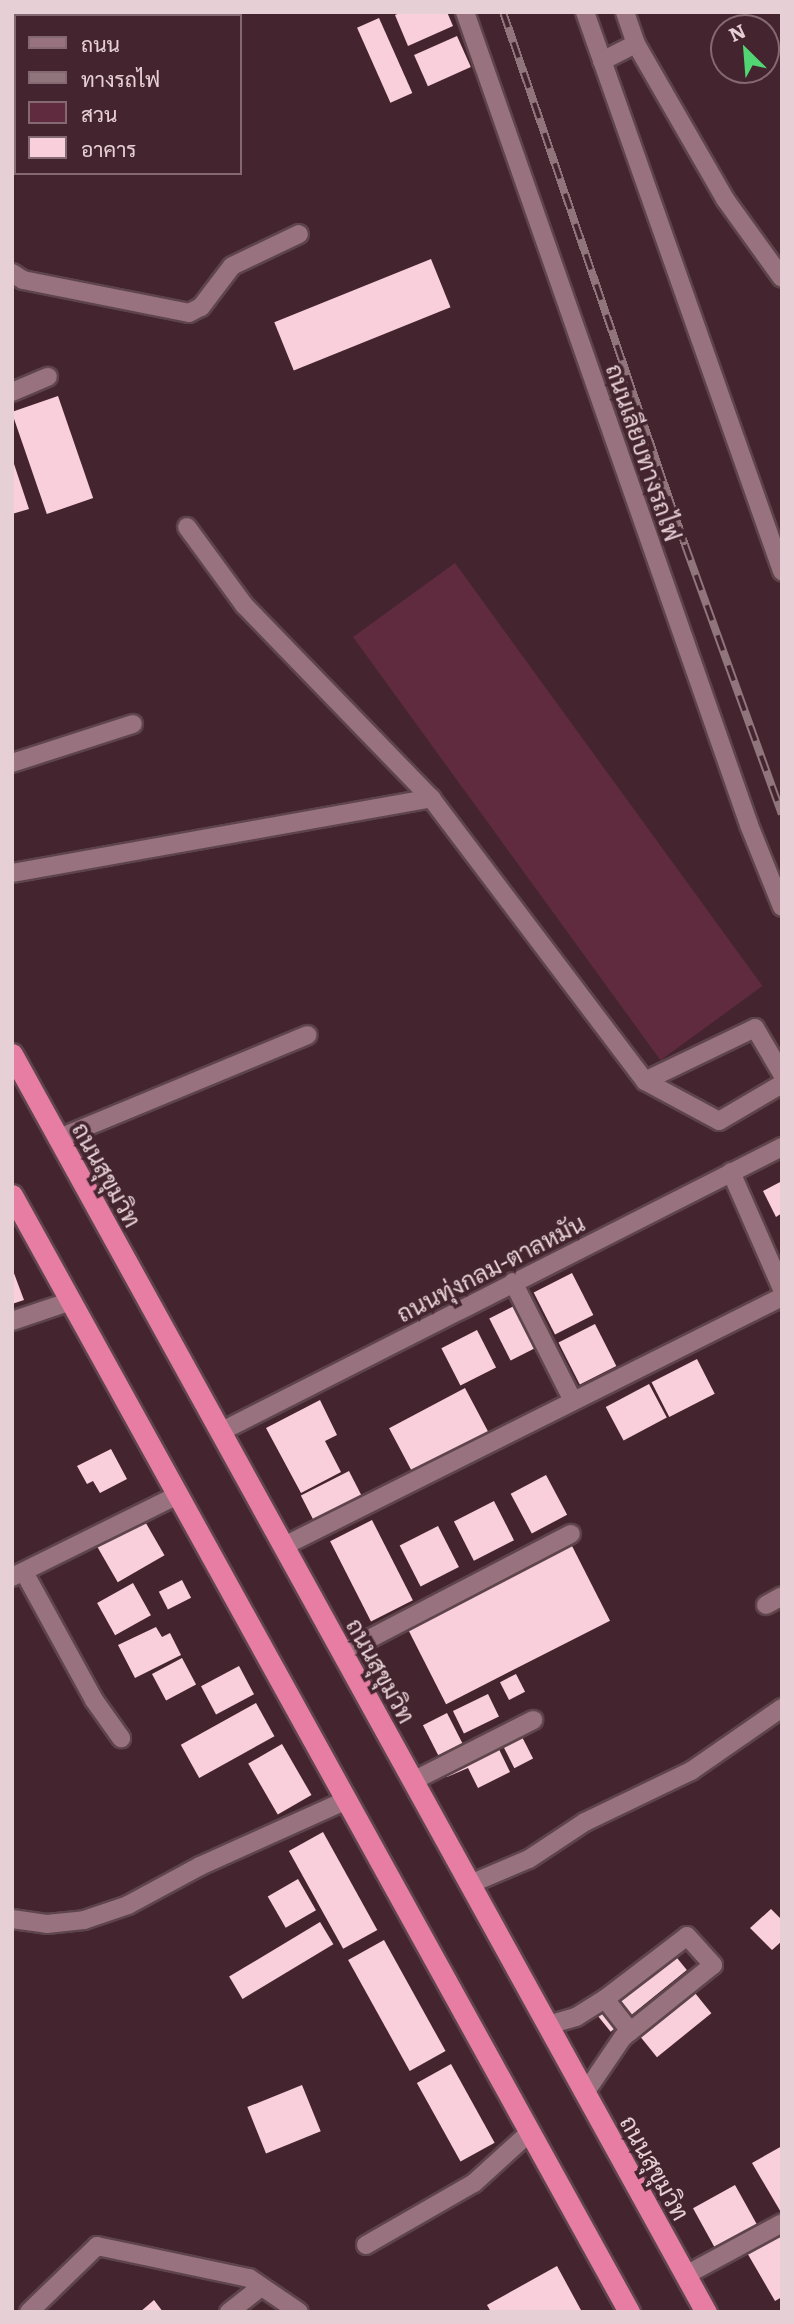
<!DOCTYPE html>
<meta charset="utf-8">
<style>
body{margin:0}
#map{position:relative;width:794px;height:2324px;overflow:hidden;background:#44252f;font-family:Literata,Sarabun,serif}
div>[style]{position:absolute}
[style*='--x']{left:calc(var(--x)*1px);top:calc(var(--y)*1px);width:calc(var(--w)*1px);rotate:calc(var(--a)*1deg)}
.green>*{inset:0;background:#612b3f;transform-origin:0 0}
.building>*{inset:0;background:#f9cfdb;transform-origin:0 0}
.roads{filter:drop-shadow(2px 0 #5e444c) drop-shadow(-2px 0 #5e444c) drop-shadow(0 2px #5e444c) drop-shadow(0 -2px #5e444c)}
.minor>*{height:18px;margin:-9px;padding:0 9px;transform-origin:9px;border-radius:9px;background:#98727e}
.highway>*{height:21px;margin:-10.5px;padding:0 10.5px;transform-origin:10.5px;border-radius:10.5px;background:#e77da2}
.rail>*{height:8px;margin-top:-4px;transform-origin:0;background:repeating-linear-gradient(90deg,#44252f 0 16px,#90757d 0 32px);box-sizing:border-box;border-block:2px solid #90757d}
span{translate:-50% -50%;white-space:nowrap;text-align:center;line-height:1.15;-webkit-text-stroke:7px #44252f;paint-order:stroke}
.street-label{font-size:24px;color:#e6d0d6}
.frame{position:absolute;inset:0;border:14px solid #e6d0d6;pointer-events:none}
.legend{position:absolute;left:14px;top:14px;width:228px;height:161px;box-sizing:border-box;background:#44252f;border:2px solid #856972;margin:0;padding:9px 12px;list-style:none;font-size:21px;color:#e6d0d6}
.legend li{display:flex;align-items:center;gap:14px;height:35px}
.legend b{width:35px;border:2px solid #856972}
.north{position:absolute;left:710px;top:14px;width:70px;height:70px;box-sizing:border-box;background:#44252f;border:2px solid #856972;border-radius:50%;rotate:335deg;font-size:19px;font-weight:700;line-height:28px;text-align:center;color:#e6d0d6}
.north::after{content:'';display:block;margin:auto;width:24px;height:32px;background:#52d673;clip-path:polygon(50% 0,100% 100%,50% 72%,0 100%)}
</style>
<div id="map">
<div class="green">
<i style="left:455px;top:563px;width:523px;height:126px;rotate:54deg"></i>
</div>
<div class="building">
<i style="clip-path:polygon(402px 12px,447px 12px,453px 26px,408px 46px,395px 15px)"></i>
<i style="left:379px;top:18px;width:82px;height:24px;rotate:66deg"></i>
<i style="left:457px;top:36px;width:34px;height:47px;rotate:66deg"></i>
<i style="left:431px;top:259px;width:52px;height:169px;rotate:68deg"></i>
<i style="left:58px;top:396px;width:108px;height:49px;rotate:71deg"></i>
<i style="clip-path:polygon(12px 458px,29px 509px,12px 514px)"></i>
<i style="clip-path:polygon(782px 1181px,782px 1213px,776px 1217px,763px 1191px)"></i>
<i style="clip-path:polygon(12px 1268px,24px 1300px,12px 1304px)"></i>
<i style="left:572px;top:1273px;width:47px;height:43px;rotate:63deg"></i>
<i style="left:516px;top:1305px;width:47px;height:30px;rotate:63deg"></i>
<i style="left:595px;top:1324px;width:47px;height:41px;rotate:63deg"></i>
<i style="left:477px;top:1330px;width:42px;height:40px;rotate:63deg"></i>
<i style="left:697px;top:1359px;width:39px;height:51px;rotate:63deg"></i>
<i style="left:649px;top:1384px;width:38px;height:49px;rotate:62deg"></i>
<i style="left:465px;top:1388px;width:50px;height:86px;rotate:62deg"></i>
<i style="clip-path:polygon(320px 1400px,337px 1435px,325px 1441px,341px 1472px,301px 1493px,266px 1428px)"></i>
<i style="clip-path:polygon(111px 1449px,127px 1479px,100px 1493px,93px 1481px,87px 1484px,77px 1466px)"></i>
<i style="left:349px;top:1471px;width:27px;height:54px;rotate:63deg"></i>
<i style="left:546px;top:1475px;width:45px;height:40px;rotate:62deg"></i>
<i style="left:494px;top:1501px;width:44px;height:45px;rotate:63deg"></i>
<i style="left:143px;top:1518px;width:43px;height:54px;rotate:60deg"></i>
<i style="left:372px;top:1520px;width:90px;height:47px;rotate:63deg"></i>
<i style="left:438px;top:1526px;width:46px;height:43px;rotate:63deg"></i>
<i style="left:571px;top:1544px;width:86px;height:184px;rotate:63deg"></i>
<i style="left:182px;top:1580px;width:20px;height:26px;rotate:63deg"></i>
<i style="left:133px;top:1583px;width:37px;height:41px;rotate:61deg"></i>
<i style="clip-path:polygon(156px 1627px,162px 1637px,170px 1633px,181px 1655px,135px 1678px,118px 1645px)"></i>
<i style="left:182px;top:1658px;width:30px;height:34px;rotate:62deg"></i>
<i style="left:239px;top:1666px;width:32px;height:43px;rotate:62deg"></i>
<i style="left:516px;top:1674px;width:20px;height:18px;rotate:63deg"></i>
<i style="left:488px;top:1694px;width:25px;height:39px;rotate:64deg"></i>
<i style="left:256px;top:1703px;width:38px;height:86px;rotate:61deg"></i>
<i style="left:447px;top:1713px;width:34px;height:27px;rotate:63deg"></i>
<i style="left:519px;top:1731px;width:31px;height:21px;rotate:63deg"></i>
<i style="clip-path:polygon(495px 1741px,510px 1772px,478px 1788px,468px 1768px,447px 1777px,442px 1767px)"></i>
<i style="left:282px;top:1744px;width:59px;height:39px;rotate:60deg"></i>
<i style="left:323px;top:1832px;width:112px;height:39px;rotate:61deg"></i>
<i style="left:298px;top:1879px;width:36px;height:35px;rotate:60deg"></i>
<i style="clip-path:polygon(771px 1909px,782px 1920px,782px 1941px,772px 1950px,750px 1928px)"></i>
<i style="left:320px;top:1922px;width:26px;height:106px;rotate:59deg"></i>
<i style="left:384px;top:1940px;width:127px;height:41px;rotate:61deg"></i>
<i style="left:673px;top:1953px;width:22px;height:98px;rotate:51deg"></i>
<i style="left:695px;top:1993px;width:26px;height:70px;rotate:51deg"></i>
<i style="left:451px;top:2064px;width:90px;height:39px;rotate:61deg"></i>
<i style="left:302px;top:2085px;width:50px;height:59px;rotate:68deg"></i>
<i style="clip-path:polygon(782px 2146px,782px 2214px,752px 2163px)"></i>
<i style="left:735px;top:2185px;width:49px;height:48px;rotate:61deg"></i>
<i style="clip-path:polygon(779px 2231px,782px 2236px,782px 2297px,775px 2301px,746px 2251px)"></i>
<i style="clip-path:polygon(557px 2266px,582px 2312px,491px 2312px,487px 2305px)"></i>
<i style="clip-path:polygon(154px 2300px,163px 2312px,140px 2312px)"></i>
</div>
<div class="roads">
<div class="minor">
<i style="--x:465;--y:12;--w:861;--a:70.74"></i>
<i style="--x:749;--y:825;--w:88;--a:68.1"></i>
<i style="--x:585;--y:12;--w:593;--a:70.59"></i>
<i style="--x:636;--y:44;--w:179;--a:60.1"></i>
<i style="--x:725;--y:199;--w:97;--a:54.2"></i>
<i style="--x:602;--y:61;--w:38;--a:-27"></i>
<i style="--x:636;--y:44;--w:34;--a:-109"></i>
<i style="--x:12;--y:273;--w:13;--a:32"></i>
<i style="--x:23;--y:280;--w:169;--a:11.2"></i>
<i style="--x:189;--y:313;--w:13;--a:-27"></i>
<i style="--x:201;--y:307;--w:51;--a:-52.9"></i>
<i style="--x:232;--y:266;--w:74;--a:-25.5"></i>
<i style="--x:12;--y:392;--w:39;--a:-23"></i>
<i style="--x:187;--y:527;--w:97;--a:53.8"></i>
<i style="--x:244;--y:605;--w:269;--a:45.9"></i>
<i style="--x:431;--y:798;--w:355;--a:52.9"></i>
<i style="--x:12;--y:763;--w:127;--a:-17.9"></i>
<i style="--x:12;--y:873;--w:426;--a:-10.1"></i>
<i style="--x:782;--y:1074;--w:53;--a:-120.4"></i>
<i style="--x:755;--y:1028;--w:122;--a:154.3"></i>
<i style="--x:645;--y:1081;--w:84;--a:28.4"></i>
<i style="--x:719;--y:1121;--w:73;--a:-30.4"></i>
<i style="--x:59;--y:1138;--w:269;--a:-22.5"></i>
<i style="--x:731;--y:1172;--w:128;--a:66.4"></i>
<i style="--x:513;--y:1282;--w:133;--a:63.2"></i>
<i style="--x:12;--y:1321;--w:62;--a:-18.7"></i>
<i style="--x:220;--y:1432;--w:630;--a:-26.89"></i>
<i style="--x:284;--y:1546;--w:557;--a:-26.57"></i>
<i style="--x:24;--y:1572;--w:146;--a:61.3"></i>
<i style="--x:94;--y:1700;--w:47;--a:54.6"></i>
<i style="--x:12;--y:1577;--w:185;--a:-26.3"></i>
<i style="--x:766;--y:1605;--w:18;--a:-29"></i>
<i style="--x:342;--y:1653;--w:258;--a:-27.5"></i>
<i style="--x:413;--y:1781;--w:135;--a:-26.9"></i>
<i style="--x:470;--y:1884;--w:64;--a:-23"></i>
<i style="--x:529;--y:1859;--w:67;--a:-33.5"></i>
<i style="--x:585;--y:1822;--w:118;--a:-25.7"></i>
<i style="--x:691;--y:1771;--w:111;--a:-34.7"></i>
<i style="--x:12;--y:1919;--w:35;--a:8"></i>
<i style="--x:47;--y:1924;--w:37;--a:-6"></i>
<i style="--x:84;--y:1920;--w:46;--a:-18.8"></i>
<i style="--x:128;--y:1905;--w:82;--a:-28.4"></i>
<i style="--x:200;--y:1866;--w:161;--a:-24.2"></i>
<i style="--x:605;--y:1999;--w:41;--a:52"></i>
<i style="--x:548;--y:2025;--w:29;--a:-16"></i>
<i style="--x:576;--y:2017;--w:34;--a:-32"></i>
<i style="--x:605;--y:1999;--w:103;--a:-37.5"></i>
<i style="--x:687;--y:1936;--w:39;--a:48"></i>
<i style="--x:713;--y:1965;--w:115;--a:141.3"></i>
<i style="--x:623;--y:2037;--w:68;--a:124.2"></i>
<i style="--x:366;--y:2245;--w:125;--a:-29.9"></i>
<i style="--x:474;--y:2183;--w:76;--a:-42.3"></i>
<i style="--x:686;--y:2275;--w:109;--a:-28.4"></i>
<i style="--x:29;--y:2312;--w:95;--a:-44.1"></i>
<i style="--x:97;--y:2246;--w:155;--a:11.9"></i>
<i style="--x:249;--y:2278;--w:60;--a:34.2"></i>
<i style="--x:229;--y:2312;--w:41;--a:-38"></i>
</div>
<div class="highway">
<i style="--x:12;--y:1054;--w:1437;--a:61.12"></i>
<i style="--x:12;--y:1195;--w:1276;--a:61.08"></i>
</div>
</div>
<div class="rail">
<i style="--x:503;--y:12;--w:563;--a:71.15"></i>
<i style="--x:685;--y:545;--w:286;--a:70.2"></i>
</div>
<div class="street-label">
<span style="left:645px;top:452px;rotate:71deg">ถนนเลียบทางรถไฟ</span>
<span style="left:108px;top:1174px;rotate:61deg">ถนนสุขุมวิท</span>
<span style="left:490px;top:1267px;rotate:-27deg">ถนนทุ่งกลม-ตาลหมัน</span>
<span style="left:382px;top:1670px;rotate:61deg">ถนนสุขุมวิท</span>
<span style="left:656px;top:2167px;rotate:61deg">ถนนสุขุมวิท</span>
</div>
<div class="frame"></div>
<ul class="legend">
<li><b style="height:9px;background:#98727e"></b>ถนน</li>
<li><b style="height:9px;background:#90757d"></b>ทางรถไฟ</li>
<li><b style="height:19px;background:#612b3f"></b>สวน</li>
<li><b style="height:19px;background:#f9cfdb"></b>อาคาร</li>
</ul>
<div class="north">N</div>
</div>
